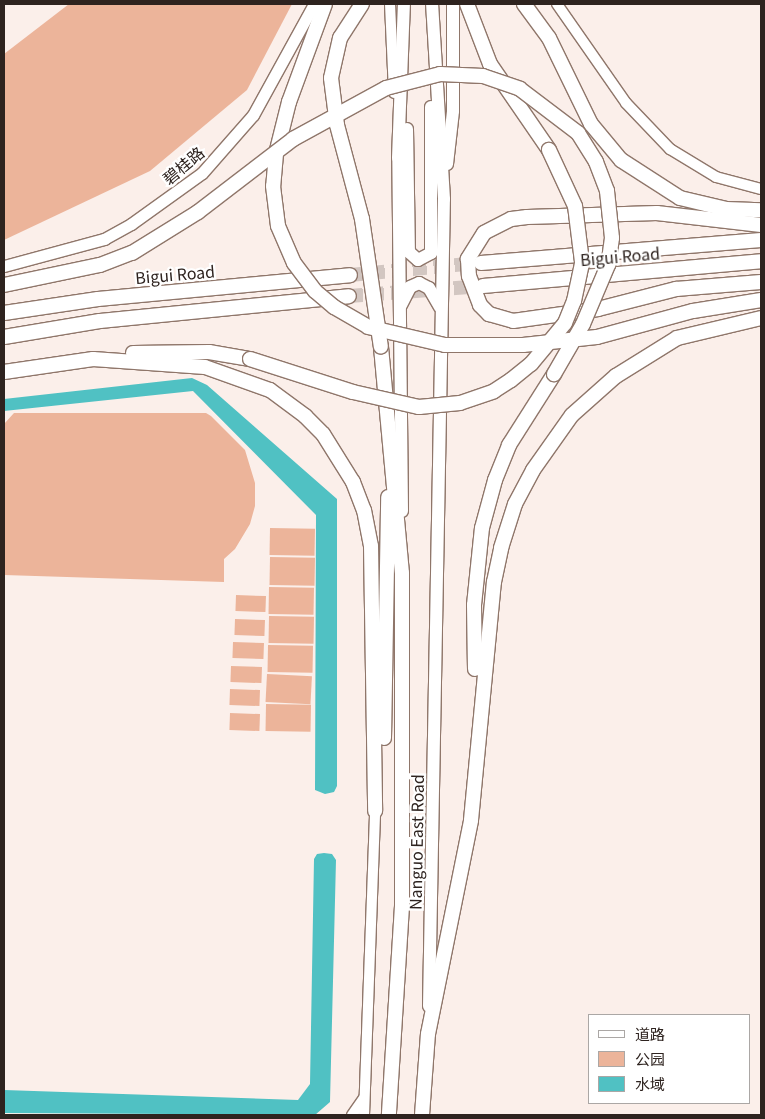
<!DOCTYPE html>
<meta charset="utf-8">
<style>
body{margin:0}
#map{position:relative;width:765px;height:1119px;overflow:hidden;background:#fbefea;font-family:Georgia,"Noto Sans SC",serif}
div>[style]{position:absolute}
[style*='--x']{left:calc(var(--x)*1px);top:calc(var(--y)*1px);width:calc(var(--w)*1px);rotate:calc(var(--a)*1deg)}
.green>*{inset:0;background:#ecb49a;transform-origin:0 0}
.water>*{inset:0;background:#50c1c3}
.trunk-tunnel>*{height:14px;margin-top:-7px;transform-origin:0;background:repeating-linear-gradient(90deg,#d2c6c1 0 14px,transparent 0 21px)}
.roads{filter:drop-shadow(1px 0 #8f766a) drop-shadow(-1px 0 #8f766a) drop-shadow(0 1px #8f766a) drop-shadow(0 -1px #8f766a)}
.tertiary>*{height:10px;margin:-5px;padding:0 5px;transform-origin:5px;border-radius:5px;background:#fff}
.secondary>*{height:11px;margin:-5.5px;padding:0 5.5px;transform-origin:5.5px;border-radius:5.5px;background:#fff}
.primary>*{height:12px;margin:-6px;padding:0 6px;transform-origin:6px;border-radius:6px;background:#fff}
.trunk>*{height:14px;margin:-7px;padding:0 7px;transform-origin:7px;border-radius:7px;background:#fff}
.bridges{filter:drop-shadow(1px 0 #8f766a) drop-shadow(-1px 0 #8f766a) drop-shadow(0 1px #8f766a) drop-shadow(0 -1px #8f766a)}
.trunk-bridge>*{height:14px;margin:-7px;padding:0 7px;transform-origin:7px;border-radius:7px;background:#fff}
span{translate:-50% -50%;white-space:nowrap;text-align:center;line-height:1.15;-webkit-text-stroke:4.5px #fff;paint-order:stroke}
.street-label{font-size:16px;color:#2e231f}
.frame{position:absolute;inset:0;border:5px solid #2e231f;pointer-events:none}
.legend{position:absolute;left:588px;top:1014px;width:162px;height:90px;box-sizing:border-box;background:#fff;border:1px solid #aba7a5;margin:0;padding:6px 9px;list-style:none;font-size:15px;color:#2e231f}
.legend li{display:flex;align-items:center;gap:10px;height:25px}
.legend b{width:25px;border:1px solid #aba7a5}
</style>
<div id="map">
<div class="green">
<i style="clip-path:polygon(69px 4px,292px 4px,247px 90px,150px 171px,4px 240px,4px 54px)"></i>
<i style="clip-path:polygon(14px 413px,206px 413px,211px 416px,245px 450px,255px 483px,255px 506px,250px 524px,235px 549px,224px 559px,224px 582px,4px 575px,4px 424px)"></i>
<i style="left:270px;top:528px;width:45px;height:27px;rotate:1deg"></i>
<i style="left:270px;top:557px;width:45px;height:28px;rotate:1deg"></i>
<i style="left:269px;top:587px;width:45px;height:27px;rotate:1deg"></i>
<i style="left:236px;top:595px;width:30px;height:16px;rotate:2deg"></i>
<i style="left:269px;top:616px;width:45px;height:27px;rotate:1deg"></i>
<i style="left:235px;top:619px;width:30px;height:16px;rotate:2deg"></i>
<i style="left:233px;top:642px;width:31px;height:16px;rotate:2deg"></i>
<i style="left:268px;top:645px;width:45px;height:27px;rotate:1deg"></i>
<i style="left:231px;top:666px;width:31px;height:16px;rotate:2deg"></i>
<i style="left:267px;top:674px;width:45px;height:28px;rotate:3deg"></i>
<i style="left:230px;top:689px;width:30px;height:16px;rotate:2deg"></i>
<i style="left:266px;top:704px;width:45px;height:27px;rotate:1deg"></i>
<i style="left:230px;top:713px;width:30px;height:17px;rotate:2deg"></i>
</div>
<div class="water">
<i style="clip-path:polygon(192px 378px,207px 385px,337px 499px,337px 786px,334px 792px,325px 794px,315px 790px,316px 515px,193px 391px,4px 411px,4px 399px)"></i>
<i style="clip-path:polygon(324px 853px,332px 854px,336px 860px,330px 1102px,315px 1115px,4px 1113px,4px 1090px,298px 1100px,310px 1084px,314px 859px,317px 854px)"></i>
</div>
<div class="trunk-tunnel">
<i style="--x:350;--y:275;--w:129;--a:-5.4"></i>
<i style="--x:349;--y:296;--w:134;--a:-4.3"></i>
</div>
<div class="roads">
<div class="tertiary">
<i style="--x:390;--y:4;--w:89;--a:87.4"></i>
<i style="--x:557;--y:4;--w:121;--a:55.1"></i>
<i style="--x:626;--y:103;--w:64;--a:46.3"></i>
<i style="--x:670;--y:149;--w:54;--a:31.3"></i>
<i style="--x:716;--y:177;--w:47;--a:14.9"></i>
<i style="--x:352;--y:1115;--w:21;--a:-55"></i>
<i style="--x:364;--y:1115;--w:304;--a:-87.9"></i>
</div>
<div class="secondary">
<i style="--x:4;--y:266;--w:104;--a:-15.1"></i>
<i style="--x:104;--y:239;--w:31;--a:-29"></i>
<i style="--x:131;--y:224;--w:87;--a:-35.7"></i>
<i style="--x:202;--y:173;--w:77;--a:-48.7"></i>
<i style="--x:253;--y:115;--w:127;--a:-61.2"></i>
</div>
<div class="primary">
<i style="--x:407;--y:129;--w:123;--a:89.1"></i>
<i style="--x:409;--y:252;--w:12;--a:42"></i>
<i style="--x:418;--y:260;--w:15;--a:-28"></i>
<i style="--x:431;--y:253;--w:146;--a:-90"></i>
<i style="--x:447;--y:164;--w:53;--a:-83.5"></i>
<i style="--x:453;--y:111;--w:107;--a:-90"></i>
<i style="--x:401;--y:305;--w:20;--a:-63"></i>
<i style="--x:410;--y:287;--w:10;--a:-24"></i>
<i style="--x:419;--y:283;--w:11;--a:27"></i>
<i style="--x:429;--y:288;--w:22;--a:60"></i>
<i style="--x:402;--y:511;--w:353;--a:-90.6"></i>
<i style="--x:398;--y:158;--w:154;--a:-87.8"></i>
<i style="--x:429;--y:1006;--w:807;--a:-88.94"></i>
<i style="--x:444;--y:199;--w:195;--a:-93.5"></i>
</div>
<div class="trunk">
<i style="--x:467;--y:4;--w:64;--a:69"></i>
<i style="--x:490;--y:64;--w:104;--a:55.5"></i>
<i style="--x:524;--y:4;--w:42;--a:53.7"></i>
<i style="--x:549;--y:38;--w:96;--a:64"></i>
<i style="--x:591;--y:124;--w:47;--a:50.2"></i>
<i style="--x:621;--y:160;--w:70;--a:32.8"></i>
<i style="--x:680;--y:198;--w:47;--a:13.4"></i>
<i style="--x:726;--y:209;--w:35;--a:2"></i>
<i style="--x:276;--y:154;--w:54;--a:-76"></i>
<i style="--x:289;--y:102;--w:104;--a:-69.8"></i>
<i style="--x:761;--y:225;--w:105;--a:-173.4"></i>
<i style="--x:657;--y:213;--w:130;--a:178.2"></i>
<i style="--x:527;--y:217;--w:16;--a:173"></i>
<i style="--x:511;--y:219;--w:30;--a:153"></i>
<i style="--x:484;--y:233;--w:31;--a:122"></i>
<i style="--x:468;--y:259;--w:17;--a:87"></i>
<i style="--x:469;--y:276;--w:31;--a:69"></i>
<i style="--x:480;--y:305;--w:13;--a:45"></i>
<i style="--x:489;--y:314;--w:25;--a:16"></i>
<i style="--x:513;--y:321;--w:86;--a:-8"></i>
<i style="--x:598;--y:309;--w:81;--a:-14.4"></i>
<i style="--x:676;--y:289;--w:85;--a:-4.7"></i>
<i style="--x:481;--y:263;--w:281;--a:-4.7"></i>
<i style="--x:483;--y:286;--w:279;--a:-5.1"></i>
<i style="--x:4;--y:313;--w:95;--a:-8.5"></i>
<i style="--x:98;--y:299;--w:253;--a:-5.4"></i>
<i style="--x:4;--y:337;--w:97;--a:-9.5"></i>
<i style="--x:100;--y:321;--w:250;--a:-5.7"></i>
<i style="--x:381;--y:347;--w:227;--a:84.7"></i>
<i style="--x:402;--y:573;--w:333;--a:90"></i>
<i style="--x:402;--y:906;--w:209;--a:93.6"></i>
<i style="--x:133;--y:353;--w:76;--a:-0.8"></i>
<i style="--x:209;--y:352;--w:42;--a:9.7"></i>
<i style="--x:4;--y:372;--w:90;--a:-8.3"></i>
<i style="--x:93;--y:359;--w:112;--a:4.1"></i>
<i style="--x:205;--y:367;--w:69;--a:19.5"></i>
<i style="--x:270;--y:390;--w:44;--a:36.6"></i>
<i style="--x:305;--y:416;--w:25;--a:45"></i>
<i style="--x:323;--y:434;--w:57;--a:58"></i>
<i style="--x:353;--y:482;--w:30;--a:69"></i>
<i style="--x:364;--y:510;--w:37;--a:79"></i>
<i style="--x:371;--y:546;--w:265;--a:89.1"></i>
<i style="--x:475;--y:669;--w:64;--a:-90.9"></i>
<i style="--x:474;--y:605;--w:77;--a:-84.1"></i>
<i style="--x:482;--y:528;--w:50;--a:-74.8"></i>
<i style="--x:495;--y:480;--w:38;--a:-68"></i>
<i style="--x:509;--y:445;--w:84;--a:-57.6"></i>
<i style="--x:384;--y:738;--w:241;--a:-89"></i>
<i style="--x:422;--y:1115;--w:81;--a:-85.8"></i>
<i style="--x:428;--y:1034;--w:218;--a:-78.6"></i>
<i style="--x:471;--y:820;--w:239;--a:-84.5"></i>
<i style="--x:494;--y:582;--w:35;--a:-78"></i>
<i style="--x:501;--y:548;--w:46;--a:-72.3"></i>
<i style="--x:515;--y:504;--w:38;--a:-62"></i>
<i style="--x:533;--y:470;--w:67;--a:-54.7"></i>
<i style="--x:572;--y:415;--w:59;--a:-41.6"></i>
<i style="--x:616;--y:376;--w:72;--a:-31.9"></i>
<i style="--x:677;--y:338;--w:86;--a:-13.4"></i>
</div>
</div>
<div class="bridges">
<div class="trunk-bridge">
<i style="--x:362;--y:4;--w:40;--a:122.9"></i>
<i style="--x:340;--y:38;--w:41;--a:102.7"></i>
<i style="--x:331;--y:78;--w:47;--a:82.7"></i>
<i style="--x:337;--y:125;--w:97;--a:75.1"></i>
<i style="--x:362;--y:219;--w:129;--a:81.6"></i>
<i style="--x:276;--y:154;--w:32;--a:95"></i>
<i style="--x:273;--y:186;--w:40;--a:82.9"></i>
<i style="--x:278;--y:226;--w:40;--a:66.6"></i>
<i style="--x:294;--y:263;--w:35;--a:53"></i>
<i style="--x:315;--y:291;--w:25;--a:40"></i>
<i style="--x:334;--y:307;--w:39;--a:30"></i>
<i style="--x:368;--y:327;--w:79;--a:13.2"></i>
<i style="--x:445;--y:345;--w:78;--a:0"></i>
<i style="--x:523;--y:345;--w:74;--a:-6.2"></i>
<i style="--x:597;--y:337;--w:99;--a:-15.2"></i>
<i style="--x:693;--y:311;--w:69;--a:-9.2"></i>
<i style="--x:4;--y:285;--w:98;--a:-11.8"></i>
<i style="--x:100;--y:265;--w:34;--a:-21"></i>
<i style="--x:132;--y:253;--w:78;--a:-31.8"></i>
<i style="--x:198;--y:212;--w:120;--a:-37.5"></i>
<i style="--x:293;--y:139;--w:106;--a:-28.7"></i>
<i style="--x:386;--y:88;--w:56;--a:-14.5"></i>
<i style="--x:440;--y:74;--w:43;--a:2.7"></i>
<i style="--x:483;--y:76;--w:39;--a:19"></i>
<i style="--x:520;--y:89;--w:73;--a:37.2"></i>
<i style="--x:578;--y:133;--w:34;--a:58"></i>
<i style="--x:596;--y:162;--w:31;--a:69"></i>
<i style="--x:607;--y:191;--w:47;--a:83.9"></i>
<i style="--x:612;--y:238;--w:27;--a:98"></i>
<i style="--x:608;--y:265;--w:64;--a:113"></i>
<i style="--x:583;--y:324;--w:58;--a:120.1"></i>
<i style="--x:250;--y:359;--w:108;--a:17.8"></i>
<i style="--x:353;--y:392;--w:68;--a:12.8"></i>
<i style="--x:419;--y:407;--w:41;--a:-5.6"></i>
<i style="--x:460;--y:403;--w:36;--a:-19"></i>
<i style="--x:494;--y:391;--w:20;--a:-33"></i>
<i style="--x:511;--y:380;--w:26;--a:-39"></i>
<i style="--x:531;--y:364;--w:53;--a:-50.3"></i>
<i style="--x:565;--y:323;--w:24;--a:-68"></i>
<i style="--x:574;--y:301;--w:40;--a:-78"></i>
<i style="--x:582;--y:262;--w:56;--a:-97.1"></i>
<i style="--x:575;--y:206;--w:62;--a:-114.9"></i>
</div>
</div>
<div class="street-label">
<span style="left:183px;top:165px;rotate:-40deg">碧桂路</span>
<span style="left:620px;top:256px;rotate:-5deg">Bigui Road</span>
<span style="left:175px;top:274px;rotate:-5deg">Bigui Road</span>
<span style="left:416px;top:842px;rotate:-89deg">Nanguo East Road</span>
</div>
<div class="frame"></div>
<ul class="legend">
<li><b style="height:6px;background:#fff"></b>道路</li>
<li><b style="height:14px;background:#ecb49a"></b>公园</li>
<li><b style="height:14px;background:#50c1c3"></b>水域</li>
</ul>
</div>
